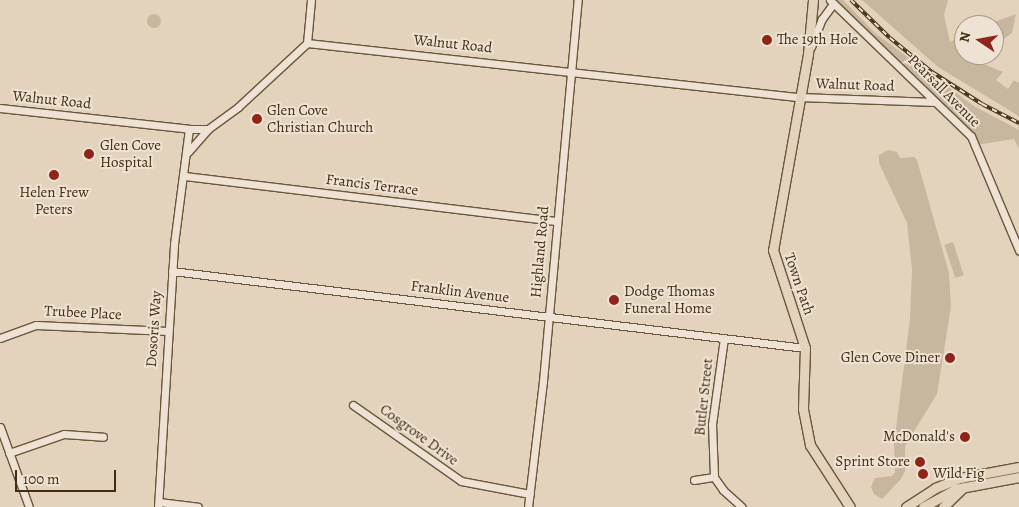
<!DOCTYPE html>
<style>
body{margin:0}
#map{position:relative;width:1019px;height:507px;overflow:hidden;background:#e4d3bc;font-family:Alegreya,serif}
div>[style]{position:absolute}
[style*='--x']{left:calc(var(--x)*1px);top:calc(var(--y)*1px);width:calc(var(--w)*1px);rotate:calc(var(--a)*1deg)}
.green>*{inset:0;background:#c8b79f;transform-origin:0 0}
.round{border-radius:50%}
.roads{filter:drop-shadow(1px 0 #6a563b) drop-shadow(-1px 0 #6a563b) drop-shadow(0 1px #6a563b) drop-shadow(0 -1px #6a563b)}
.minor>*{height:7px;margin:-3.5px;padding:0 3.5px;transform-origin:3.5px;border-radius:3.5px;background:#ede2d3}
.major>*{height:9px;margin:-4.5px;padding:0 4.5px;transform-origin:4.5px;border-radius:4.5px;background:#e4d3bc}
.rail>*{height:4px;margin-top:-2px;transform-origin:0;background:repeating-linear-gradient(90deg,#ede2d3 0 5.5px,#422d10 0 11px);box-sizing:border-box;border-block:1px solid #422d10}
.dots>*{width:14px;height:14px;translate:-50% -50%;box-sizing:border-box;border:2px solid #ede2d3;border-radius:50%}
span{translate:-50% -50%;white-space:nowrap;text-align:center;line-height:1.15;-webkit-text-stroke:4px #ede2d3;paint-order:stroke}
.poi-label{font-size:15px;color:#422d10}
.left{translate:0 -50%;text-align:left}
.right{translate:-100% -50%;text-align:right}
.street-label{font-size:15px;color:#422d10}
.north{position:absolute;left:954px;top:15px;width:50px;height:50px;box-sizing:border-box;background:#ede2d3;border:1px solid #a99a85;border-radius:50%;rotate:282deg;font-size:14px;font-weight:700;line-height:20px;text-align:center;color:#422d10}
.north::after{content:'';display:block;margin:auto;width:18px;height:22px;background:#8f2418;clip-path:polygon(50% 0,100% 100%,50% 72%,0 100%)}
.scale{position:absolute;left:15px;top:470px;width:101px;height:22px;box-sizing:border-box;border:2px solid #422d10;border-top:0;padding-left:6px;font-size:15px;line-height:18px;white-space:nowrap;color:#422d10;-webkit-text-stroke:4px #ede2d3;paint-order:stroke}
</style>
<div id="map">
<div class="green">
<i style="clip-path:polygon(830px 0,843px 0,875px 33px,974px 106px,1019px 130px,1019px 149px,1014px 139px,976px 145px)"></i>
<i style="clip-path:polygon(862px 0,948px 0,944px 15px,950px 42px,964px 35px,964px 55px,980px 55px,974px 60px,1003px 72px,996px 80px,1008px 89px,1014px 80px,1019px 83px,1019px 116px,938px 67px)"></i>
<i class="round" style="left:147px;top:14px;width:14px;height:14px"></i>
<i style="clip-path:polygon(1016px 14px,1012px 33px,994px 46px,994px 25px,986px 25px)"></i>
<i style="clip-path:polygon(888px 150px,897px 152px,900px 158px,914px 157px,917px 160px,949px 273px,951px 307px,937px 394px,905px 446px,905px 471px,901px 479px,882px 499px,874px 494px,871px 487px,875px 478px,892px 476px,895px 472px,894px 444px,910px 319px,912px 270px,907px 223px,879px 163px,879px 155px)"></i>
<i style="left:953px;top:242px;width:35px;height:9px;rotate:72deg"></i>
</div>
<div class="roads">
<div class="minor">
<i style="--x:830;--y:0;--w:196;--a:44"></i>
<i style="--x:971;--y:136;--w:124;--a:67.2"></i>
<i style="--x:307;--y:43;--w:43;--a:-84.7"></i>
<i style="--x:811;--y:47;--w:30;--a:-69"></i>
<i style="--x:822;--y:19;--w:19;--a:-54"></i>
<i style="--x:0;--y:108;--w:190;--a:6.3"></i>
<i style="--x:189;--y:129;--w:19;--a:0"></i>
<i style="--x:208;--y:129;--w:37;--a:-36"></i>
<i style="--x:238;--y:107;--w:94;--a:-42.8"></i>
<i style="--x:307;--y:43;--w:495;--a:6.3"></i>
<i style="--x:799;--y:97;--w:136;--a:2.1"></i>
<i style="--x:188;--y:152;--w:30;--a:-49"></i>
<i style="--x:184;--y:176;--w:375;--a:6.9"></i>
<i style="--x:172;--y:271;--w:638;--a:6.94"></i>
<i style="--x:0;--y:338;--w:38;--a:-20"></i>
<i style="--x:36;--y:325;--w:132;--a:2.6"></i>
<i style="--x:724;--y:338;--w:87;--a:97.9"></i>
<i style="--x:712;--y:424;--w:53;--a:87.8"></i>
<i style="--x:714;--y:477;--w:16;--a:55"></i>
<i style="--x:723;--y:490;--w:25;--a:42"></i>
<i style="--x:353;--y:405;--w:132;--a:35.1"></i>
<i style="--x:461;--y:481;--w:70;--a:10.7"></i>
<i style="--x:0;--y:427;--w:85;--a:70.1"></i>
<i style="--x:9;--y:453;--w:58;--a:-19.1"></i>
<i style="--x:64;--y:434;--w:39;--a:4"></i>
<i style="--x:694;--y:480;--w:20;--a:-9"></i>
<i style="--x:159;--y:502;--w:39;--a:7"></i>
<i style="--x:158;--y:507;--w:263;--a:-86.5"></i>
<i style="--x:174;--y:244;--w:116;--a:-82.6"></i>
<i style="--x:528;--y:507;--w:127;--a:-83.2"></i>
<i style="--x:543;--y:381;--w:383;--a:-84.8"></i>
</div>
<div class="major">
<i style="--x:813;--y:0;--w:54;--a:95.3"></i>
<i style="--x:808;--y:54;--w:199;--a:100.1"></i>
<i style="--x:773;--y:250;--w:103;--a:71.9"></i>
<i style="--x:805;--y:348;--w:61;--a:91.9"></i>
<i style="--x:803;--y:409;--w:37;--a:79"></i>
<i style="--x:810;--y:445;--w:74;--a:57.2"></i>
<i style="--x:906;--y:507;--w:35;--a:-33"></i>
<i style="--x:935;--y:488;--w:27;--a:-22"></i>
<i style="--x:960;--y:478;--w:60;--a:-10.6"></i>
<i style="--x:923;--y:507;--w:37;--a:-29"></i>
<i style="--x:955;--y:489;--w:65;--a:-10.6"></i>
<i style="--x:943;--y:507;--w:28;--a:-44"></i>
</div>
</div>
<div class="rail">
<i style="--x:851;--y:0;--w:54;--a:44.3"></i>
<i style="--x:890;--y:38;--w:54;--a:39"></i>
<i style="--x:932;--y:72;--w:59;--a:32.6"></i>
<i style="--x:982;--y:104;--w:42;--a:27.2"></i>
</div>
<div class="dots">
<i style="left:767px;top:40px;background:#8f2418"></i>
<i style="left:257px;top:119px;background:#8f2418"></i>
<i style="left:89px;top:154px;background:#8f2418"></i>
<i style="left:54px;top:175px;background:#8f2418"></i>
<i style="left:614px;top:300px;background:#8f2418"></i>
<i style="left:950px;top:358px;background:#8f2418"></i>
<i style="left:965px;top:437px;background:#8f2418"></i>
<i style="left:920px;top:462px;background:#8f2418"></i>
<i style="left:923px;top:474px;background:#8f2418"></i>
</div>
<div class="poi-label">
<span class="left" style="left:777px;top:40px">The 19th Hole</span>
<span class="left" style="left:267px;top:119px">Glen Cove<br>Christian Church</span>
<span class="left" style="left:100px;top:154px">Glen Cove<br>Hospital</span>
<span style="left:54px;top:201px">Helen Frew<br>Peters</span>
<span class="left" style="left:624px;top:300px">Dodge Thomas<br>Funeral Home</span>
<span class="right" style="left:940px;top:358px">Glen Cove Diner</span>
<span class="right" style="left:955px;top:437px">McDonald's</span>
<span class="right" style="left:910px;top:462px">Sprint Store</span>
<span class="left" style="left:933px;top:474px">Wild Fig</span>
</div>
<div class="street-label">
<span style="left:453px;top:44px;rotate:6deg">Walnut Road</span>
<span style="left:855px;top:85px;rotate:2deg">Walnut Road</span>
<span style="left:944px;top:91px;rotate:45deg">Pearsall Avenue</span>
<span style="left:52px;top:100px;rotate:6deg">Walnut Road</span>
<span style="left:372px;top:185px;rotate:7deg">Francis Terrace</span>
<span style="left:540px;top:252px;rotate:-85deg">Highland Road</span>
<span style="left:799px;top:284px;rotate:71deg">Town Path</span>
<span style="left:460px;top:292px;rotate:7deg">Franklin Avenue</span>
<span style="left:83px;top:313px;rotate:3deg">Trubee Place</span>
<span style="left:154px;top:329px;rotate:-86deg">Dosoris Way</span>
<span style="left:704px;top:397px;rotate:-84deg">Butler Street</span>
<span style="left:419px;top:435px;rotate:36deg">Cosgrove Drive</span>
</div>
<div class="north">N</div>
<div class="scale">100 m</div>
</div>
